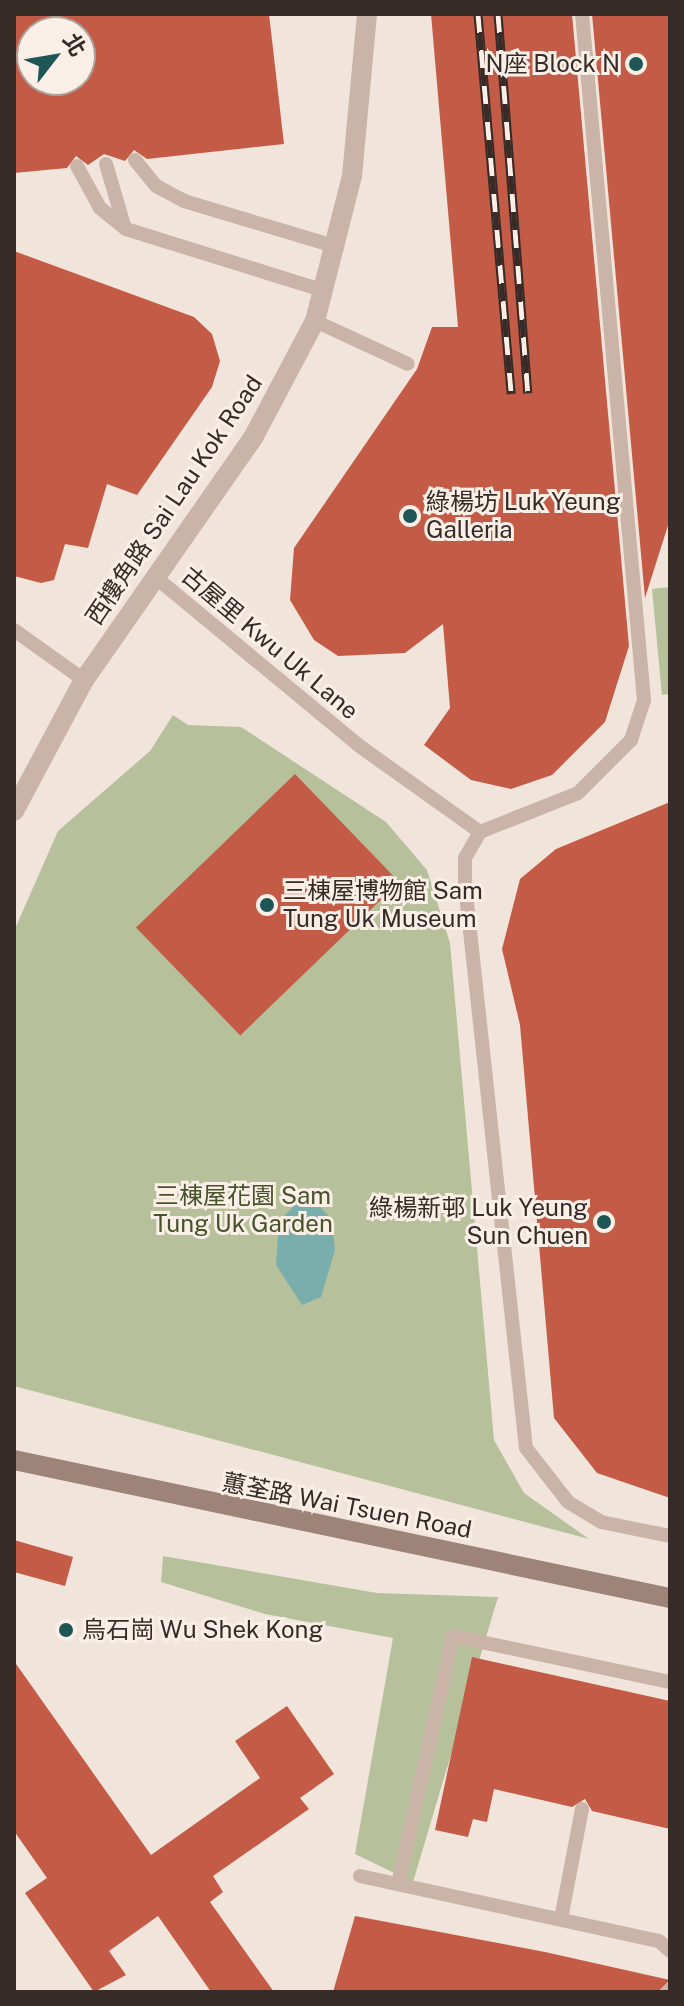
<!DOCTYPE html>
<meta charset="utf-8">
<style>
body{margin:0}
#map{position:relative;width:684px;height:2006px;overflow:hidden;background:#f1e5db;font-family:"Public Sans","Noto Sans TC",sans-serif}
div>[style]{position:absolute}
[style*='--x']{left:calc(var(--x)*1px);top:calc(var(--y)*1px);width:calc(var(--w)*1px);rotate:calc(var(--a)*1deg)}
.green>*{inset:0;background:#b6c09b}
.water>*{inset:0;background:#7aaeac}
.building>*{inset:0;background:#c45b46;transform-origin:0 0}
.service>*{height:14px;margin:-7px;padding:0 7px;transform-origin:7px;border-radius:7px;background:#c9b4a7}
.tertiary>*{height:20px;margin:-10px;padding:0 10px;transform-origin:10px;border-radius:10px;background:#c9b4a7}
.secondary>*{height:20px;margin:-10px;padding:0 10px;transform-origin:10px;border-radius:10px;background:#9d8378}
.rail>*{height:9px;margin-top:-4.5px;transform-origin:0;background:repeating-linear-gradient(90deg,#f9efe7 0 18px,#362b27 0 36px);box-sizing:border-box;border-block:2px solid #362b27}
.dots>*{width:22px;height:22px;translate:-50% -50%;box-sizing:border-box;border:4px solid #f9efe7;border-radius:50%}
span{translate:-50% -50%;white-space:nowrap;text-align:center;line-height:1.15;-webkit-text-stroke:6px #f9efe7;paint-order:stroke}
.poi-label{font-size:24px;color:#362b27}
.right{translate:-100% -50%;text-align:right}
.left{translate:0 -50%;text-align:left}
.street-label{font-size:24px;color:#362b27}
.park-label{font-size:24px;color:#48532c}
.frame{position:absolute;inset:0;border:16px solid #362b27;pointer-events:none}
.north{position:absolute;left:16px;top:16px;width:80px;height:80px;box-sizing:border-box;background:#f9efe7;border:2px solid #aba19a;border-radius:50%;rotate:59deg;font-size:22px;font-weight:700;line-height:32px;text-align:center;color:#362b27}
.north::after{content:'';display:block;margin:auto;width:28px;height:36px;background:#1e5656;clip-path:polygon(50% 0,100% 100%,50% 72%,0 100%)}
</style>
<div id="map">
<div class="green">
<i style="clip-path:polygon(670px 587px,670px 694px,662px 695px,652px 589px)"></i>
<i style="clip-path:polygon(173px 715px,188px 725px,241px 727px,386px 822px,427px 870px,450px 943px,494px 1440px,524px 1493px,589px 1539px,14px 1386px,14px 931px,58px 831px,150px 751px)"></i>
<i style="clip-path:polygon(163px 1556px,377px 1593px,498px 1597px,413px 1882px,355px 1854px,393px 1638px,265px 1614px,161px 1582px)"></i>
</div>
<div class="water">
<i style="clip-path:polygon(299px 1200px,315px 1201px,332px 1220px,335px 1250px,321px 1297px,302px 1305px,276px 1265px,279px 1222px)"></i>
</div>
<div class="building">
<i style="clip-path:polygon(evenodd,14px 14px,269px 14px,284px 144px,147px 159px,134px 150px,125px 161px,104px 154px,88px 165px,76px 156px,67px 168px,14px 173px,14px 14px,32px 32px,80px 32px,80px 80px,32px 80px,32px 32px)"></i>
<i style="clip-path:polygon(431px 14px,572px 14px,629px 646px,605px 722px,552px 775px,511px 789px,471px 780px,424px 745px,450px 708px,443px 624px,405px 653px,338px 656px,314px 640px,290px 600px,294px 548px,417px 369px,432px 327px,458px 327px)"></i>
<i style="clip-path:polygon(592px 14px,670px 14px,670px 519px,645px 598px)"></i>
<i style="clip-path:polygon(14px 251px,194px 317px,212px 334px,220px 361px,212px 387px,137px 495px,107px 484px,88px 548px,65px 544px,54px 580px,41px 583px,14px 576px)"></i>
<i style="left:295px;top:774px;width:150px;height:221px;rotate:46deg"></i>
<i style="clip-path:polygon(670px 802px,670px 1498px,597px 1473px,554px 1418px,520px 1025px,502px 949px,520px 879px,556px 849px)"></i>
<i style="clip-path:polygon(14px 1540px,73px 1557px,65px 1586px,14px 1572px)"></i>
<i style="clip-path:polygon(472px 1657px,670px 1701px,670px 1829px,592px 1811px,585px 1799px,572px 1807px,494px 1789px,487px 1822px,473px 1819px,468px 1837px,435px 1830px)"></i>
<i style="clip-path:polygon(14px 1661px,151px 1855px,260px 1778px,235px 1741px,287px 1706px,334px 1774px,300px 1798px,309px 1809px,213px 1876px,223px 1892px,210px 1902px,274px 1992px,211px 1992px,158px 1916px,109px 1951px,126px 1975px,94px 1992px,25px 1893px,47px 1878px,14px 1831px)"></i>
<i style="clip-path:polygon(355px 1916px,545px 1952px,670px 1980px,658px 1992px,333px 1992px)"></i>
</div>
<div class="service">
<i style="--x:135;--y:160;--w:33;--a:51"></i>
<i style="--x:156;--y:186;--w:32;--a:28"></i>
<i style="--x:184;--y:201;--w:160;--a:16.7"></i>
<i style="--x:106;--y:164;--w:64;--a:73.6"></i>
<i style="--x:77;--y:166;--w:48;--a:61.3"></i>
<i style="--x:100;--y:208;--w:33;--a:39"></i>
<i style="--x:126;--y:229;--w:208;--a:17.3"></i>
<i style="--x:315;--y:321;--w:102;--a:24.8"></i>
<i style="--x:154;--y:576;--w:265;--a:39.6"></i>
<i style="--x:358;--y:745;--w:150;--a:35.5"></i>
<i style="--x:480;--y:832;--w:105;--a:-21.7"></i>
<i style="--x:578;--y:793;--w:75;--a:-45"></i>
<i style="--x:631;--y:740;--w:42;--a:-72"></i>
<i style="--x:644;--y:700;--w:689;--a:-95.16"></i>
<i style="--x:14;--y:630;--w:86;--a:35.5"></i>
<i style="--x:480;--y:832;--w:30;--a:120"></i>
<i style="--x:465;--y:858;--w:27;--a:90"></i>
<i style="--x:465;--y:885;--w:566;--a:83.82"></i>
<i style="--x:526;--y:1448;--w:68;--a:52.1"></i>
<i style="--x:568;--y:1502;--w:39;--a:31"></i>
<i style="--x:601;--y:1522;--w:70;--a:11.5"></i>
<i style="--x:360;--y:1876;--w:306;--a:12.3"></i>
<i style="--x:659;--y:1941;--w:15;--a:42"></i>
<i style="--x:398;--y:1884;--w:254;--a:-77.5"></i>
<i style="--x:453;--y:1636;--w:222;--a:12"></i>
<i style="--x:561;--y:1919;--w:112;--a:-79.2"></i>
<i style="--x:668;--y:1992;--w:3;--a:-45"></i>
</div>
<div class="tertiary">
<i style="--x:14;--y:811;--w:149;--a:-61.9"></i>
<i style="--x:84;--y:680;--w:297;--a:-55.1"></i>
<i style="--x:254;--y:436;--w:130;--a:-62.1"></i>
<i style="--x:315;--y:321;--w:150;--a:-75.7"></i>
<i style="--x:352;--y:176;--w:163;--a:-84.7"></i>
</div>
<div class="secondary">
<i style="--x:14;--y:1460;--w:670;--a:11.88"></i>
</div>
<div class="rail">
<i style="--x:478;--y:14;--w:381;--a:85"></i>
<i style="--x:498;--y:14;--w:380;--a:85.5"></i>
</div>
<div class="dots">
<i style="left:636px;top:64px;background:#1e5656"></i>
<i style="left:410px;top:516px;background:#1e5656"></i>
<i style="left:267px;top:905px;background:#1e5656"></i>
<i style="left:604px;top:1222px;background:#1e5656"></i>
<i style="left:66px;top:1630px;background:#1e5656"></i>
</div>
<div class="poi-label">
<span class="right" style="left:620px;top:64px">N座 Block N</span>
<span class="left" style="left:426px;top:516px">綠楊坊 Luk Yeung<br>Galleria</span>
<span class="left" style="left:283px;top:905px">三棟屋博物館 Sam<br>Tung Uk Museum</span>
<span class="right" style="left:588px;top:1222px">綠楊新邨 Luk Yeung<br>Sun Chuen</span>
<span class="left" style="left:82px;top:1630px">烏石崗 Wu Shek Kong</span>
</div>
<div class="street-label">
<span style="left:174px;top:500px;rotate:-56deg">西樓角路 Sai Lau Kok Road</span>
<span style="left:270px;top:643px;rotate:40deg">古屋里 Kwu Uk Lane</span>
<span style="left:347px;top:1506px;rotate:11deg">蕙荃路 Wai Tsuen Road</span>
</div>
<div class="park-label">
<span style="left:243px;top:1210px">三棟屋花園 Sam<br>Tung Uk Garden</span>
</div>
<div class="frame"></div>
<div class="north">北</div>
</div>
